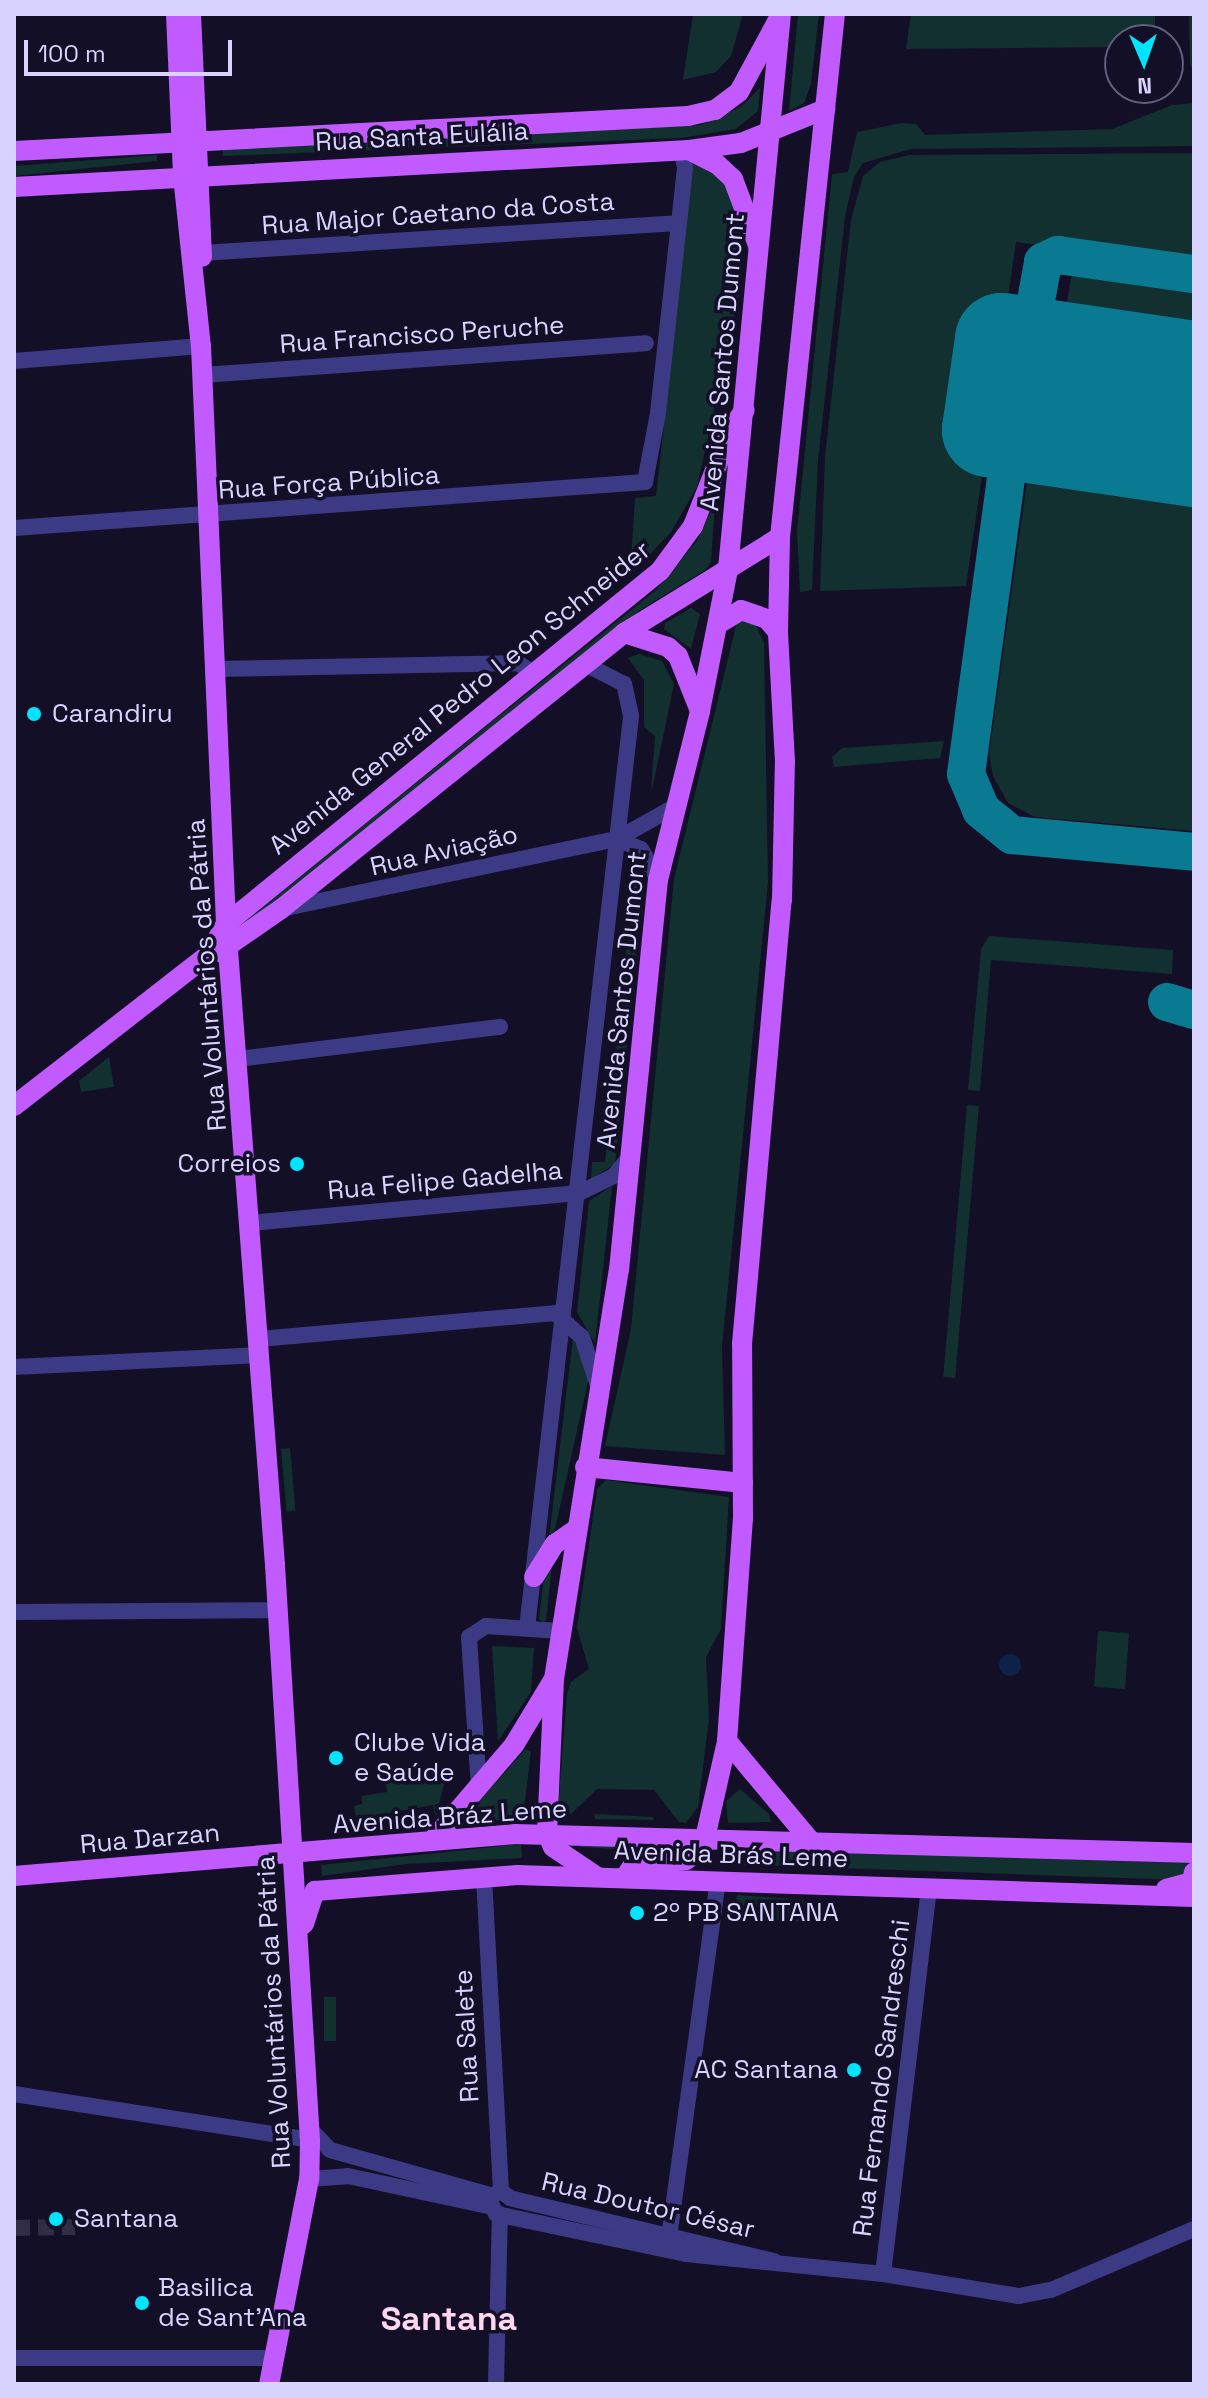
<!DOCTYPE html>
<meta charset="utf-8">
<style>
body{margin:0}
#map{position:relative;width:1208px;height:2398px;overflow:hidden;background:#130f26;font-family:"Space Grotesk",sans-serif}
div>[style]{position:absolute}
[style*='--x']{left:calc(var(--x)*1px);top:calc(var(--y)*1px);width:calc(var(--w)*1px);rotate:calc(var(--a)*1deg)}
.green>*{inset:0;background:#12302f;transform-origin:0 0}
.water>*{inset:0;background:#0c2248}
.round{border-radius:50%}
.taxiway>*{height:38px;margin:-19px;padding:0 19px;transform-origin:19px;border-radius:19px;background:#0a7a92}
.runway>*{height:94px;margin:-47px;padding:0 47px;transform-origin:47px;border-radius:47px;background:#0a7a92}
.minor-tunnel>*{height:16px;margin-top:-8px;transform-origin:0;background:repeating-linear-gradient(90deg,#312d47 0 16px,transparent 0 24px)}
.minor>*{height:16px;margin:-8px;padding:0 8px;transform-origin:8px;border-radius:8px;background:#3d3a85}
.major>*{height:20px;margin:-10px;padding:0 10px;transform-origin:10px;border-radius:10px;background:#c25bff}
.dots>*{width:22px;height:22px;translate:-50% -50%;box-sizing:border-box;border:4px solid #130f26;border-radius:50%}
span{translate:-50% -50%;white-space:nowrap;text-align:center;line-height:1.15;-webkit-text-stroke:7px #130f26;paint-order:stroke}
.street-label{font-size:26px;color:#d9d4ff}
.poi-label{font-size:26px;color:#d9d4ff}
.left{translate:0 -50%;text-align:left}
.right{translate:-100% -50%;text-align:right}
.district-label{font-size:34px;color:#ffd6f0;font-weight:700}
.frame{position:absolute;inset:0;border:16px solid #d9d4ff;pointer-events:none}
.north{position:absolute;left:1104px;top:24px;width:80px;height:80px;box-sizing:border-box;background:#130f26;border:2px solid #625e7d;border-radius:50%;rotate:178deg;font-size:22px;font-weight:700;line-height:32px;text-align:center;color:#d9d4ff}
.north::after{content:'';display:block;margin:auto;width:28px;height:36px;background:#00e5ff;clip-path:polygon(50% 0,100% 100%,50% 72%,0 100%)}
.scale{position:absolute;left:24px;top:40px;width:208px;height:36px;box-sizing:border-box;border:4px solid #d9d4ff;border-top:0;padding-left:10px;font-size:24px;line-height:28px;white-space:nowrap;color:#d9d4ff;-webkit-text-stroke:6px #130f26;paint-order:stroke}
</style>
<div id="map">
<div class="green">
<i style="clip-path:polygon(693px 14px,743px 14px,731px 56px,716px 72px,683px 80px)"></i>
<i style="clip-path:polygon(798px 14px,819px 14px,811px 84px,804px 103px,789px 111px)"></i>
<i style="clip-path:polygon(911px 14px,1155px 14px,1155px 40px,1120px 40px,1120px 83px,1108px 83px,1109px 47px,906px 49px)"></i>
<i style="clip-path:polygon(1189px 14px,1194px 14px,1194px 75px,1190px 64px)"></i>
<i style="clip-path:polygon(760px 88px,758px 111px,736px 129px,681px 138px,223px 156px,223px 148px,701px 125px,741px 107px)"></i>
<i style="clip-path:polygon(1194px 103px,1194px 146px,911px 149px,863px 163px,854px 177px,845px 217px,818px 460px,812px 590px,800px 592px,797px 532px,832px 174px,848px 172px,857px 132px,902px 123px,916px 124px,925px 135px,1112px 129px,1172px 105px)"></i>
<i style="clip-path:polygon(1194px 153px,1194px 267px,1016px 242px,966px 586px,820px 591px,825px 457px,851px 220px,863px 176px,880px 162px,909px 155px)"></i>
<i style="clip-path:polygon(157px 155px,157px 161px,14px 176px,14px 166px)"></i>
<i style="clip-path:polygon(698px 163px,718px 174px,740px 208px,739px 295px,697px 487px,671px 532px,630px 575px,635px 498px,656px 496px,693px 164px)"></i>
<i style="clip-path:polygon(1100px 266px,1194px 280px,1194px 367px,1065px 345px,1061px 338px,1071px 278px,1082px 267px)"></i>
<i style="clip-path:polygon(1052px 439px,1194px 460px,1194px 831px,1035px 817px,1008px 803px,993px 776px,989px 754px,1031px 453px,1040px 442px)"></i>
<i style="clip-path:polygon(715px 503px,711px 562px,705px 570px,640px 610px,250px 921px,250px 916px,655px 591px,697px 541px)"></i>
<i style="clip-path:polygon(691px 608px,700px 614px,691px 649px,664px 629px,665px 623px)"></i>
<i style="clip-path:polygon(744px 616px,754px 621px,764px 643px,768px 882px,722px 1347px,725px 1455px,605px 1446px,631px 1329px,674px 879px,737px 622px)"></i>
<i style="clip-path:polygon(639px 654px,662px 661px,674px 684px,652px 790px,651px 791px,655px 736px,644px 727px,644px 680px,628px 658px)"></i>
<i style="clip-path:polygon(944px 741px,940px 758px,834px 767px,832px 757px,842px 748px)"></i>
<i style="clip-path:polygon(634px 873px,643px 880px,615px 1164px,591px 1179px,592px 1162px,605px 1162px)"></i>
<i style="clip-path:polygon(989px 936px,1173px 950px,1172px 974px,991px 960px,980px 1091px,968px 1090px,981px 949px)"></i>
<i style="clip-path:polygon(109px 1057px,114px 1087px,81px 1092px,79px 1081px)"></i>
<i style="left:967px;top:1105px;width:12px;height:273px;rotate:5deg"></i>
<i style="clip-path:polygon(612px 1186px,595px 1343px,577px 1312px,589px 1201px)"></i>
<i style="clip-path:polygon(573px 1338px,590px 1373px,555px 1529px,549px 1538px)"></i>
<i style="left:290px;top:1448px;width:63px;height:9px;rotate:85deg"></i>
<i style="clip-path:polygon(606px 1480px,729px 1497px,721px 1629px,706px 1657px,709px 1719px,698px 1807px,686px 1823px,679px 1822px,654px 1790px,597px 1789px,571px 1814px,564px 1817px,558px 1809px,567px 1693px,571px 1682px,589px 1669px,577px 1628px,597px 1489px)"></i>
<i style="clip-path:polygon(553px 1556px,546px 1620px,543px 1622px,539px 1619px,545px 1565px)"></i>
<i style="left:1098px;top:1631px;width:31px;height:56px;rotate:4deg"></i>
<i style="clip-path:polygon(492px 1646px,534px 1648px,531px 1692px,498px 1741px)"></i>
<i style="clip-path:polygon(525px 1750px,531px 1751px,523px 1817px,458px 1825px)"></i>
<i style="clip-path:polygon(446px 1775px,436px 1817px,433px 1805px,356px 1819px,354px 1806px,362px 1804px,362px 1796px,387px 1792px,386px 1783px)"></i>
<i style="clip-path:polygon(740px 1789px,769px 1814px,771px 1822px,728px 1823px,726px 1801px)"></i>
<i style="clip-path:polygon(594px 1814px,653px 1817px,654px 1820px,595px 1819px)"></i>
<i style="clip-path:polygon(580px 1842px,683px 1846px,672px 1853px,580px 1847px)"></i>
<i style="clip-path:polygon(521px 1844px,522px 1858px,406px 1864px,322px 1876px,321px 1865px)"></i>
<i style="left:724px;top:1847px;width:470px;height:17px;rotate:2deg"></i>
<i style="left:737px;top:1895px;width:67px;height:22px;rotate:4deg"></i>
<i style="left:324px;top:1997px;width:12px;height:44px"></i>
</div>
<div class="water">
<i class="round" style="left:999px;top:1654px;width:22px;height:22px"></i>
</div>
<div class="taxiway">
<i style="--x:1081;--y:396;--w:33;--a:-162"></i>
<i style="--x:1050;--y:386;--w:38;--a:-129"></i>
<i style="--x:1026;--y:356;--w:96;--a:-79.7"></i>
<i style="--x:1043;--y:262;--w:17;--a:-25"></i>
<i style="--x:1058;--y:255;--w:137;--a:8"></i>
<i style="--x:1194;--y:415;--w:145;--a:-172.9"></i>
<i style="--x:1050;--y:397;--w:21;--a:163"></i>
<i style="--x:1030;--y:403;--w:23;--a:135"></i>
<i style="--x:1014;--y:419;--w:358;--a:97.7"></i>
<i style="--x:966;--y:774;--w:39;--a:67"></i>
<i style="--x:981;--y:810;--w:40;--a:39"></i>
<i style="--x:1012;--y:835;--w:183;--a:5.3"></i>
<i style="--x:1167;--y:1002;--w:28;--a:17"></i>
</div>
<div class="runway">
<i style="--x:1194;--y:368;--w:194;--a:-171.7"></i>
<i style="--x:1002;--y:340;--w:91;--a:98.2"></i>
<i style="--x:989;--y:430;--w:207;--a:8.3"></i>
</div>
<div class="minor-tunnel">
<i style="--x:14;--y:2228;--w:61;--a:-0.9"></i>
</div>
<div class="minor">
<i style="--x:202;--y:253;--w:476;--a:-3.6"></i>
<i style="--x:14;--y:361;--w:188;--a:-4.6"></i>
<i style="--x:203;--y:375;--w:444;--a:-4.1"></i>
<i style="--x:14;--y:528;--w:633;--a:-4.17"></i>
<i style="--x:645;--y:482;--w:70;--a:-79.3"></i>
<i style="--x:658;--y:413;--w:247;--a:-83.7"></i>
<i style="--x:685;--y:167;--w:17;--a:-103"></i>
<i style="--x:215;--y:669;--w:303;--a:-1.1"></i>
<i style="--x:518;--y:663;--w:18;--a:34"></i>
<i style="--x:617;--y:839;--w:65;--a:-29.3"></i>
<i style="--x:281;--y:909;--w:343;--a:-11.8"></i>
<i style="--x:617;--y:839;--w:26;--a:23"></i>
<i style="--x:641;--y:849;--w:35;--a:61"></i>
<i style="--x:238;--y:1059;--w:264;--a:-7"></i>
<i style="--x:250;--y:1223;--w:330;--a:-5.2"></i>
<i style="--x:579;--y:1193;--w:39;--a:-26"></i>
<i style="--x:614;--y:1176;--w:26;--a:-51"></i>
<i style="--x:259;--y:1339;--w:297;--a:-5"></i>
<i style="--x:555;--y:1313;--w:36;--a:42"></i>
<i style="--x:582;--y:1337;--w:48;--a:71.9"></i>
<i style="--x:14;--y:1367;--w:246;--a:-2.8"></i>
<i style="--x:14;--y:1612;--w:264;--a:-0.4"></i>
<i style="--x:527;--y:1628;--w:918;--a:-83.49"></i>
<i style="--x:631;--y:716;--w:33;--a:-102"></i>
<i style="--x:624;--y:684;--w:44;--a:-152.9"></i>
<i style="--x:479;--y:1788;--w:151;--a:-93.8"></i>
<i style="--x:469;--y:1637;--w:20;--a:-33"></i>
<i style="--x:486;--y:1626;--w:73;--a:3.9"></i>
<i style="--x:484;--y:1877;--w:314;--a:86.9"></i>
<i style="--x:14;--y:2094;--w:300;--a:8.8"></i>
<i style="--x:309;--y:2128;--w:30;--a:46"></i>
<i style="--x:330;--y:2150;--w:166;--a:15.7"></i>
<i style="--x:309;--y:2179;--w:39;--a:-4"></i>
<i style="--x:348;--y:2176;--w:143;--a:12.1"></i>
<i style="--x:668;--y:2245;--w:368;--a:-82.2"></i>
<i style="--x:774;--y:2261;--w:271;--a:-166.6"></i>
<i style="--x:510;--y:2198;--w:11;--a:-142"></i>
<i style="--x:501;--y:2191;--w:15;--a:152"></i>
<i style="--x:488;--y:2198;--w:18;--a:63"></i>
<i style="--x:496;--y:2214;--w:194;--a:11.9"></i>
<i style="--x:686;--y:2254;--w:198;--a:5.8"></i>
<i style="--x:883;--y:2274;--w:138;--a:9.2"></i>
<i style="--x:1019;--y:2296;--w:33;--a:-11"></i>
<i style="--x:1051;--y:2290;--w:155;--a:-23.1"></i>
<i style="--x:883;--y:2274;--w:389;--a:-83.2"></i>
<i style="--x:14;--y:2358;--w:260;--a:0"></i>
<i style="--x:496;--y:2384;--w:170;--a:-88.7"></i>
</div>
<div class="major">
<i style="--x:176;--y:14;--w:162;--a:87.5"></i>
<i style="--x:183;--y:176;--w:171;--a:84"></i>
<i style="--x:201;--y:346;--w:579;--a:87.52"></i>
<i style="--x:226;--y:924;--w:643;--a:85.63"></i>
<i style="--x:275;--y:1565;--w:576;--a:86.52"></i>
<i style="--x:310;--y:2140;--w:39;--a:91"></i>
<i style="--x:309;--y:2179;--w:209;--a:101"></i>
<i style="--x:191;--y:14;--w:243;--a:87.4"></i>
<i style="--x:689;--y:150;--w:31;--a:27"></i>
<i style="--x:717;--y:164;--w:22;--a:43"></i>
<i style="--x:733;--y:179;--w:71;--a:69.3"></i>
<i style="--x:14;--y:151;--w:675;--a:-2.97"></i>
<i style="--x:688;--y:116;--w:28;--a:-13"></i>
<i style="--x:715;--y:110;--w:30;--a:-37"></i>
<i style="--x:739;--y:92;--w:82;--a:-61.6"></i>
<i style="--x:14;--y:187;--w:676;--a:-3.14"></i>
<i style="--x:689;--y:150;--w:52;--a:-7.7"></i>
<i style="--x:741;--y:143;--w:91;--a:-22"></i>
<i style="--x:718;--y:624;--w:27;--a:-31"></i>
<i style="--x:741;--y:610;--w:28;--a:19"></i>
<i style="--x:767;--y:619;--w:17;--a:50"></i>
<i style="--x:624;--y:633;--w:46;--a:17.7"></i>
<i style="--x:668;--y:647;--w:13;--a:42"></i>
<i style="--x:678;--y:656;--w:59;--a:68.2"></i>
<i style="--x:219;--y:952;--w:75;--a:-34.7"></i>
<i style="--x:281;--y:909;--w:440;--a:-38.8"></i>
<i style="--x:624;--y:633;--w:183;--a:-31.6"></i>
<i style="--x:14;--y:1106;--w:246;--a:-37.9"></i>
<i style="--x:208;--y:955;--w:36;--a:-60"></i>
<i style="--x:226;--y:924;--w:559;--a:-39.12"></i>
<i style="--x:660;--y:571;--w:56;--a:-53.7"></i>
<i style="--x:693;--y:526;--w:106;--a:-68.5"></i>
<i style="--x:732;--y:427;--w:21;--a:-53"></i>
<i style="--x:585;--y:1467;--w:159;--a:5.8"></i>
<i style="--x:534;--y:1577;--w:39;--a:-58"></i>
<i style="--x:555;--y:1544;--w:24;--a:-35"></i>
<i style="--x:727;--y:1741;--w:128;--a:50.1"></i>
<i style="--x:432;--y:1841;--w:126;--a:-49.5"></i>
<i style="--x:514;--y:1745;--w:74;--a:-58.9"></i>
<i style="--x:14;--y:1876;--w:503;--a:-4.79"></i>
<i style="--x:515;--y:1834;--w:679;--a:1.6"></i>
<i style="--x:596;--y:1876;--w:52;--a:-146"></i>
<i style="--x:553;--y:1847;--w:15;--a:-113"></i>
<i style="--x:547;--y:1833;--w:154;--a:-87.4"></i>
<i style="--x:554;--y:1679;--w:414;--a:-81"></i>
<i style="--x:619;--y:1270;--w:392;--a:-84.3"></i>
<i style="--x:658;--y:880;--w:174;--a:-76"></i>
<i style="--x:700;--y:711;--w:145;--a:-78.8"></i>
<i style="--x:728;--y:569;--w:558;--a:-84.55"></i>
<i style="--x:625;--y:1877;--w:14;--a:-56"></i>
<i style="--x:633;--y:1865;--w:53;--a:-5.4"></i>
<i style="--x:686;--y:1860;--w:21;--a:-37"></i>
<i style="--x:703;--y:1847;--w:109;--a:-77.2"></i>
<i style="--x:727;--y:1741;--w:224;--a:-85.9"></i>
<i style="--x:743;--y:1518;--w:174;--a:-90.3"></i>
<i style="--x:742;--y:1344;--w:446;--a:-84.9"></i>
<i style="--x:782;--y:900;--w:138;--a:-88.8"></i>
<i style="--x:785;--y:762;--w:130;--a:-93.1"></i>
<i style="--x:778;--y:632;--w:95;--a:-88.8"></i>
<i style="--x:780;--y:537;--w:526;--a:-84"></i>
<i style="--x:1166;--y:1889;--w:27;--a:-15"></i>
<i style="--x:1192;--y:1882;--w:10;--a:-79"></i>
<i style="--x:304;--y:1924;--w:35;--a:-72"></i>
<i style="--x:315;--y:1891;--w:203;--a:-4.5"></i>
<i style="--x:517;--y:1875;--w:677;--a:1.86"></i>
</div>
<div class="dots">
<i style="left:34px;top:714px;background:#00e5ff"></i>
<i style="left:297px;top:1164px;background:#00e5ff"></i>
<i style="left:336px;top:1758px;background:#00e5ff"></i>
<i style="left:637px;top:1913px;background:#00e5ff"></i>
<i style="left:854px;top:2070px;background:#00e5ff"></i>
<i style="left:56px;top:2219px;background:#00e5ff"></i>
<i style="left:142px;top:2303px;background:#00e5ff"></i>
</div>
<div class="street-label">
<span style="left:422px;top:137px;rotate:-3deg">Rua Santa Eulália</span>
<span style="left:438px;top:214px;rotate:-4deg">Rua Major Caetano da Costa</span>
<span style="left:422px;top:335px;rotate:-4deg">Rua Francisco Peruche</span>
<span style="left:723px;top:362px;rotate:-85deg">Avenida Santos Dumont</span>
<span style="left:329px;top:483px;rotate:-4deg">Rua Força Pública</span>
<span style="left:460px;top:698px;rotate:-39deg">Avenida General Pedro Leon Schneider</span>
<span style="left:444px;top:851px;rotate:-13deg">Rua Aviação</span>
<span style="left:207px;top:975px;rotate:-94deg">Rua Voluntários da Pátria</span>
<span style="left:622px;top:1000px;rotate:-84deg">Avenida Santos Dumont</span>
<span style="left:445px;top:1181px;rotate:-5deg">Rua Felipe Gadelha</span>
<span style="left:450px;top:1817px;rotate:-4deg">Avenida Bráz Leme</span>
<span style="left:150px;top:1839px;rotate:-5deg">Rua Darzan</span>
<span style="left:731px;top:1855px;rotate:2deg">Avenida Brás Leme</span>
<span style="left:274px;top:2012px;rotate:-93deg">Rua Voluntários da Pátria</span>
<span style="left:467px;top:2036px;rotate:-93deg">Rua Salete</span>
<span style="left:882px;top:2078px;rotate:-83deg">Rua Fernando Sandreschi</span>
<span style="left:648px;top:2206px;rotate:13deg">Rua Doutor César</span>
</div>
<div class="poi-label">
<span class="left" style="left:52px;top:714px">Carandiru</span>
<span class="right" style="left:281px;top:1164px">Correios</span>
<span class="left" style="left:354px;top:1758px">Clube Vida<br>e Saúde</span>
<span class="left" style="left:653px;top:1913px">2º PB SANTANA</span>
<span class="right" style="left:838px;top:2070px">AC Santana</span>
<span class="left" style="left:74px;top:2219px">Santana</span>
<span class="left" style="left:158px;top:2303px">Basilica<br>de Sant'Ana</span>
</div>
<div class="district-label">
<span style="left:449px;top:2319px">Santana</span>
</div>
<div class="frame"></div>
<div class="north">N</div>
<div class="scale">100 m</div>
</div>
